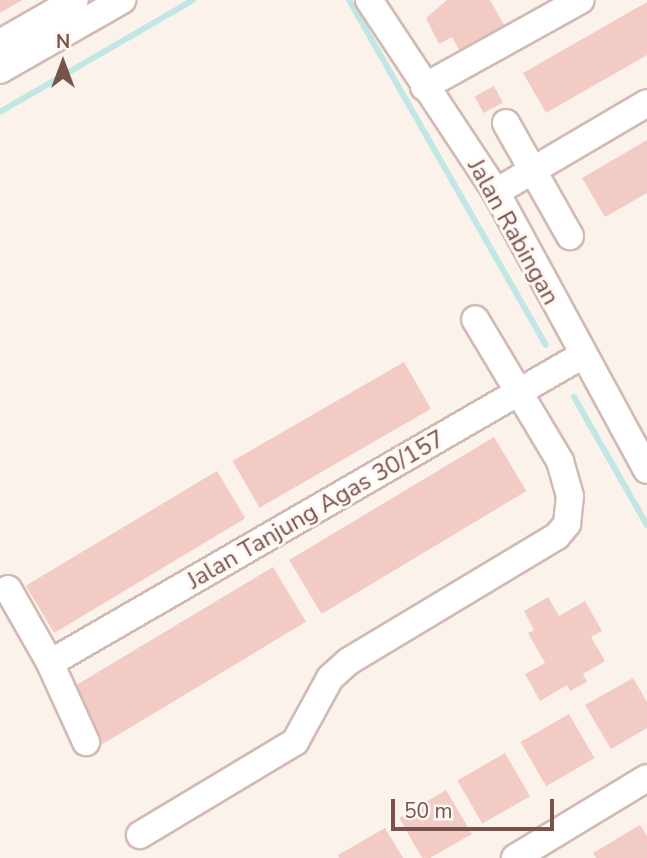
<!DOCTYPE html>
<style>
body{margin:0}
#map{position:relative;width:647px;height:858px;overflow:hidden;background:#fcf2ec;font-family:"Nunito Sans",sans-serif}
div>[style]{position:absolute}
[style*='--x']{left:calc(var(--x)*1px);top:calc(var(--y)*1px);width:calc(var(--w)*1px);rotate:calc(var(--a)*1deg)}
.stream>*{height:6px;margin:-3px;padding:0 3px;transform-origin:3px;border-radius:3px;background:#c0e7e3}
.building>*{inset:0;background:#f2cbc4;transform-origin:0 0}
.roads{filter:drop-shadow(2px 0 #d2bab3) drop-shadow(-2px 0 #d2bab3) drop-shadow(0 2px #d2bab3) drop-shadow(0 -2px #d2bab3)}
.minor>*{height:26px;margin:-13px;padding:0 13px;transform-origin:13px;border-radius:13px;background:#fff}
span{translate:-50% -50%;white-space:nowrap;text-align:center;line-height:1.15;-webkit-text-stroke:6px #fff7f3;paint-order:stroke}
.street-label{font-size:24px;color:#78534e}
.north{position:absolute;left:28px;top:28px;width:70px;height:70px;-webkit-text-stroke:5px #fff7f3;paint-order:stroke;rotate:0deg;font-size:19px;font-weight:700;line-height:28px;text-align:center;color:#78534e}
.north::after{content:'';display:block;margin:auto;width:24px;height:32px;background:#78534e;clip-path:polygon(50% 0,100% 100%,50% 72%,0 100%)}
.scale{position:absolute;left:391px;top:799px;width:163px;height:32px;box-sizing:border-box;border:4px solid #78534e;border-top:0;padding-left:9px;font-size:21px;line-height:24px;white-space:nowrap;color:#78534e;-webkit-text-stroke:5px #fff7f3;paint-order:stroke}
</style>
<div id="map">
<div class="stream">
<i style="--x:349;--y:0;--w:397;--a:60.3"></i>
<i style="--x:0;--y:112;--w:223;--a:-30.1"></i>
<i style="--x:574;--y:397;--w:147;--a:60.3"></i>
</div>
<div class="building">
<i style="clip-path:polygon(0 0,22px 0,0 13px)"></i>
<i style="clip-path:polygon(447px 0,490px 0,507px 30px,462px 55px,452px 37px,439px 44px,426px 18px)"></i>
<i style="clip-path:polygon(647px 2px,647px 55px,546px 113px,523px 73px)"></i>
<i style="left:494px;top:86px;width:19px;height:22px;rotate:62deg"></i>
<i style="clip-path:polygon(647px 140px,647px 193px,605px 217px,582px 178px)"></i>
<i style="left:404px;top:362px;width:54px;height:198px;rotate:60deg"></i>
<i style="left:494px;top:437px;width:63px;height:239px;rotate:59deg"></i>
<i style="left:217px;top:471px;width:55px;height:223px;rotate:59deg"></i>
<i style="left:273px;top:567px;width:64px;height:239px;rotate:59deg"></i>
<i style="clip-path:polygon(548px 597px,559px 616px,585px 601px,602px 631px,591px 637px,605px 661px,583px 674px,587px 682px,570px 691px,567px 685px,540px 701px,525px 674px,545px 663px,528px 633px,534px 630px,524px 611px)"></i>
<i style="clip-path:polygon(633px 678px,647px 702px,647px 728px,611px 749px,585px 705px)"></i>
<i style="left:569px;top:714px;width:51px;height:56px;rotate:60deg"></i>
<i style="left:505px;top:753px;width:50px;height:55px;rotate:60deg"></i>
<i style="clip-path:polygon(446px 790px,472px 834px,430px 858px,422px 858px,399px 818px)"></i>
<i style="clip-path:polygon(640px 825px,647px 836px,647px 858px,596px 858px,593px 853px)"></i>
<i style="clip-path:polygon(385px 828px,403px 858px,339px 858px,338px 855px)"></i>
</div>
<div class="roads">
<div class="minor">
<i style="--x:369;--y:0;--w:230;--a:56.5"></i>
<i style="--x:496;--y:192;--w:316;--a:61.5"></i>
<i style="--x:0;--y:43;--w:86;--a:-29.8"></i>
<i style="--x:0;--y:70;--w:141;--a:-29.8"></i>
<i style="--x:424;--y:87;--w:179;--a:-29"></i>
<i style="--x:506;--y:123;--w:130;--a:60.5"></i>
<i style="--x:496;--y:192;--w:175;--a:-30.5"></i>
<i style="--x:8;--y:589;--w:85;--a:60.4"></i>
<i style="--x:50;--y:663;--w:87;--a:65.5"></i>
<i style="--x:50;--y:663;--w:613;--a:-30.03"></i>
<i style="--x:140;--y:835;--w:181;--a:-31"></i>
<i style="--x:295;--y:742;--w:73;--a:-61.3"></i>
<i style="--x:330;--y:678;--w:25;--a:-42"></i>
<i style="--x:349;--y:661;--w:243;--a:-31"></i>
<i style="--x:557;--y:536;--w:16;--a:-50"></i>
<i style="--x:567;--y:524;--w:28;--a:-84"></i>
<i style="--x:570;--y:496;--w:36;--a:-106"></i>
<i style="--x:560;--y:461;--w:165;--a:-120.9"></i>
<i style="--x:515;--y:858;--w:154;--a:-31.2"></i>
</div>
</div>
<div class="street-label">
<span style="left:513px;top:232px;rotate:61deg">Jalan Rabingan</span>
<span style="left:316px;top:510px;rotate:-30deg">Jalan Tanjung Agas 30/157</span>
</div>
<div class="north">N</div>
<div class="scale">50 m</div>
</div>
